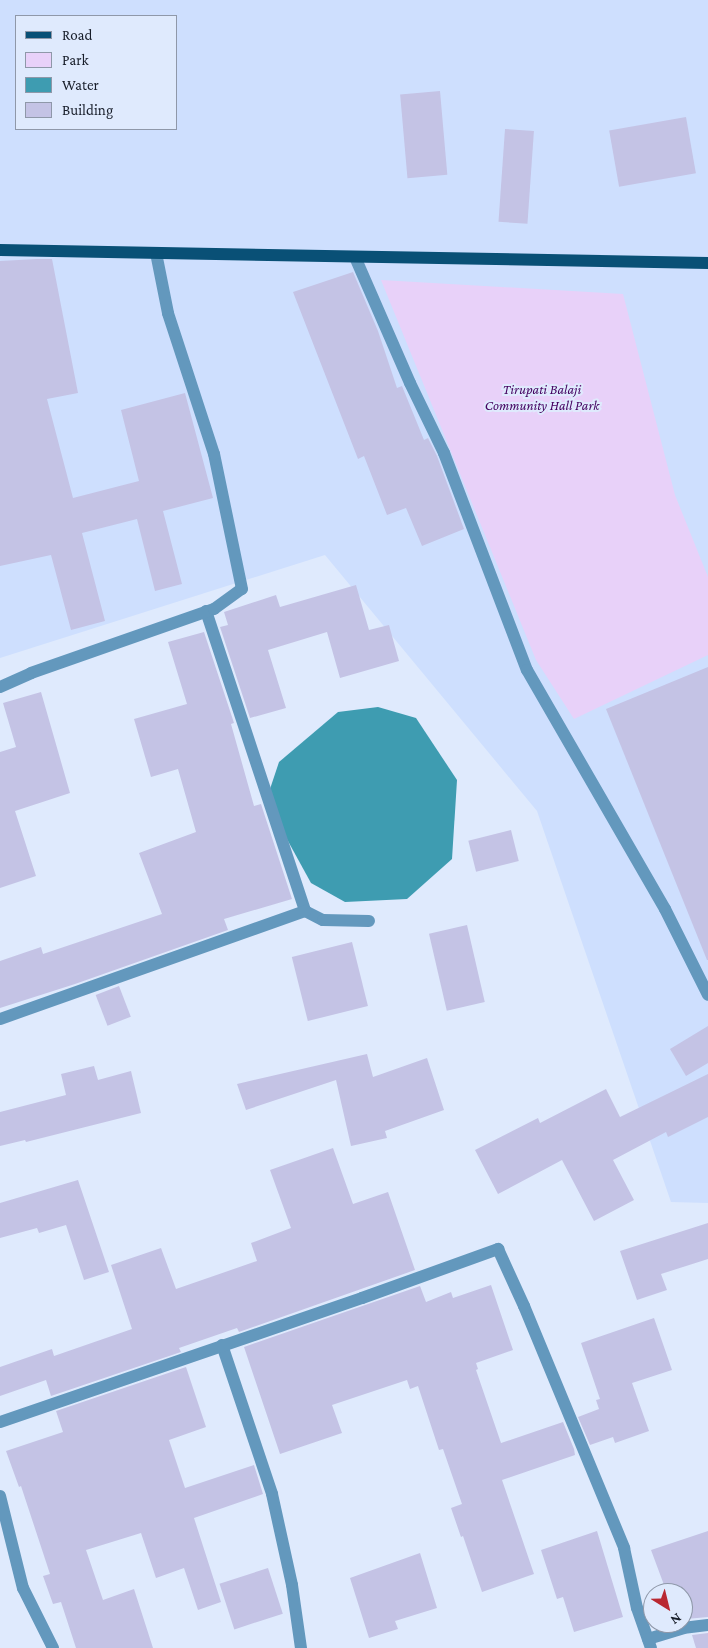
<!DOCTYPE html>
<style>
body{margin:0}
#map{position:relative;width:708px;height:1648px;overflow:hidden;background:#dfeafd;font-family:"Crimson Pro",serif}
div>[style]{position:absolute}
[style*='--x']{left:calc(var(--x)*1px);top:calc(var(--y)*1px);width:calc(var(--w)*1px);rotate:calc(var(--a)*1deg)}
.built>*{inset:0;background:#cedffe}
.green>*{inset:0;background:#e8d1f9}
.water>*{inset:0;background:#3e9cb1}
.building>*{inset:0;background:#c4c3e5;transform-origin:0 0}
.service>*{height:12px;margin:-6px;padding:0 6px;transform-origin:6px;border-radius:6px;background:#6398bd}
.minor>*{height:12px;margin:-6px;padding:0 6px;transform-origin:6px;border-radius:6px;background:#6398bd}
.primary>*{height:12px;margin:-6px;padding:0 6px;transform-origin:6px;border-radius:6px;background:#095076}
span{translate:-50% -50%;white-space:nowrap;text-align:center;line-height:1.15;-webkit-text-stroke:4px #dfeafd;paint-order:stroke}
.park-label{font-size:14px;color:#440260;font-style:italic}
.legend{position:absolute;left:15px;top:15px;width:162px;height:115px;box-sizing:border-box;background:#dfeafd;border:1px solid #8f98a9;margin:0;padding:6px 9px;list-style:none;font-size:15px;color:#181e2a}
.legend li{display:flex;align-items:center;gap:10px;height:25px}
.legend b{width:25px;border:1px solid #8f98a9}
.north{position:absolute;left:643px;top:1583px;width:50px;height:50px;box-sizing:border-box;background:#dfeafd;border:1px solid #8f98a9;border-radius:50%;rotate:144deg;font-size:14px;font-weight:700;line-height:20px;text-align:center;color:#181e2a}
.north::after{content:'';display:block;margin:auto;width:18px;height:22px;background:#b92832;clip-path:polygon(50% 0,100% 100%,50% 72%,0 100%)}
</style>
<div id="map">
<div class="built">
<i style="clip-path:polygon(evenodd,0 0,708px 0,708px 1203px,671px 1202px,537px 811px,325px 555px,0 658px,0 0,16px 16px,176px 16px,176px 129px,16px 129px,16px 16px)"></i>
</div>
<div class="green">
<i style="clip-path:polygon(381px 280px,623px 294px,675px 495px,708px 577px,708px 655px,574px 719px,536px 660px)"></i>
</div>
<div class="water">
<i style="clip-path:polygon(378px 707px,416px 718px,457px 780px,452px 859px,407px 899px,345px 902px,311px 883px,266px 801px,279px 762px,338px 712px)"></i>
</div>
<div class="building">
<i style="left:440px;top:91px;width:84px;height:40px;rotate:85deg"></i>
<i style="left:686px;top:117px;width:57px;height:78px;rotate:80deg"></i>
<i style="left:505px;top:129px;width:29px;height:93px;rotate:4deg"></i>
<i style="clip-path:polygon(37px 259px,52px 259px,78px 393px,47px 399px,73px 498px,139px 481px,121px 410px,185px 393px,213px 498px,163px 511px,182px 584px,155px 591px,137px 519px,82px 533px,105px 621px,71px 630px,51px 555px,0 566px,0 261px)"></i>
<i style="clip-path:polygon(353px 272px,378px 331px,397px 388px,402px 386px,424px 440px,428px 438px,437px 456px,464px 529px,422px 546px,406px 508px,387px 515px,364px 456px,358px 459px,293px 292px)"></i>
<i style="clip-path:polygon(356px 585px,369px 630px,389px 625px,399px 661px,340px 678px,327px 632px,268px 650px,286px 708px,250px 718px,220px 627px,228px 625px,224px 612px,276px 595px,280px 607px)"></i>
<i style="clip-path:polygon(204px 632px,234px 723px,231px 724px,254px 806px,261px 804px,292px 899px,224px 919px,228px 930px,75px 984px,0 1008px,0 961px,41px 947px,43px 954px,162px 914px,139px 853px,196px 832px,178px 769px,151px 777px,134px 719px,187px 704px,168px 642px)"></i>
<i style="clip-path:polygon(708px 667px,708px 960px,707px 960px,606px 709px)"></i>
<i style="clip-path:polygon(41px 692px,70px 793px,15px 811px,36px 876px,0 888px,0 752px,16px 747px,3px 703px)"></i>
<i style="left:511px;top:830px;width:32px;height:44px;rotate:76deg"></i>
<i style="left:467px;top:925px;width:79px;height:39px;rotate:77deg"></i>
<i style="left:352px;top:942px;width:66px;height:62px;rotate:76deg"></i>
<i style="left:119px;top:986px;width:33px;height:25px;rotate:69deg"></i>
<i style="clip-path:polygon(708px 1026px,708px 1063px,686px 1076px,670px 1049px)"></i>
<i style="clip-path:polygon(367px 1054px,373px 1077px,427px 1058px,444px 1110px,385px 1131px,387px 1138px,351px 1146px,336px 1080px,246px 1110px,237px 1084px)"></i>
<i style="clip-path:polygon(94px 1066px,98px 1080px,131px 1071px,141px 1113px,26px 1142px,25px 1140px,0 1146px,0 1112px,66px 1095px,61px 1074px)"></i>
<i style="clip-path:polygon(708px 1074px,708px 1117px,668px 1137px,666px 1132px,613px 1160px,634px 1200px,594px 1221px,562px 1160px,498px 1194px,475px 1150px,538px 1118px,540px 1123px,606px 1089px,620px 1117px)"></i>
<i style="clip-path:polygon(333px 1148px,353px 1204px,388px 1192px,415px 1270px,239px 1332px,237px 1328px,179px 1348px,181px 1352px,51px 1396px,46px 1380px,0 1396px,0 1367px,52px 1349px,54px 1356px,132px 1329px,111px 1265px,161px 1248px,176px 1289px,257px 1261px,251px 1243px,291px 1228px,270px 1170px)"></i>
<i style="clip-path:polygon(78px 1180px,109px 1272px,84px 1280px,66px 1225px,39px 1233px,37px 1228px,0 1238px,0 1203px)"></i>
<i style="clip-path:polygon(708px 1223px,708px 1259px,661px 1274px,667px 1290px,637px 1300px,620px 1251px)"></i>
<i style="clip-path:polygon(491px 1285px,513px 1350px,476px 1363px,478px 1369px,476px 1370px,501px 1443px,563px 1422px,574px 1449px,575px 1455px,502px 1480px,534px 1574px,482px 1592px,463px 1536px,461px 1537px,451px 1508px,462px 1504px,443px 1449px,439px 1450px,418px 1386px,410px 1389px,407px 1380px,332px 1405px,342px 1433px,280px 1454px,244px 1347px,420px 1286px,426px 1302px,451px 1292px,453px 1298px)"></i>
<i style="clip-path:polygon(654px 1318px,672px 1370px,632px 1383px,649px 1431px,615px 1443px,613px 1437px,590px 1445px,578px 1417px,599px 1409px,596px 1400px,600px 1399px,581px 1343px)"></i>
<i style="clip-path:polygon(186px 1367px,206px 1427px,169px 1440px,185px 1488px,254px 1465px,263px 1494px,194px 1518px,221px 1602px,198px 1610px,184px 1568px,156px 1578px,141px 1533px,86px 1550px,103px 1600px,134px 1589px,153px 1648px,76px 1648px,61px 1602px,53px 1604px,43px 1576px,50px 1574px,21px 1486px,19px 1487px,6px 1451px,63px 1432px,56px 1411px)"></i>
<i style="clip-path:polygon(597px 1531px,623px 1617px,574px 1632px,563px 1597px,557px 1599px,541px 1550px)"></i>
<i style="clip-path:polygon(708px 1531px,708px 1617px,686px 1619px,683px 1609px,683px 1593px,667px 1593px,651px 1550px)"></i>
<i style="clip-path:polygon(420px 1553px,437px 1608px,395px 1621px,398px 1629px,369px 1638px,350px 1578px)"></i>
<i style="left:268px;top:1568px;width:48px;height:51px;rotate:72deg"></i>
<i style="clip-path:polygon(708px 1633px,708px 1648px,696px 1648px,692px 1635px)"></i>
</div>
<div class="service">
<i style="--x:355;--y:257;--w:137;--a:66.4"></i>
<i style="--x:410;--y:383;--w:78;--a:64.1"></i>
<i style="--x:444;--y:453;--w:232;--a:69.1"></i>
<i style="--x:527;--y:670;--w:276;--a:60"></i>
<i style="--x:665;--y:909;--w:96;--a:63.4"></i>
</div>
<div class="minor">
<i style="--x:206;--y:611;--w:316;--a:71.7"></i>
<i style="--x:305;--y:911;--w:20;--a:27"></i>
<i style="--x:323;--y:920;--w:46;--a:1.2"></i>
<i style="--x:0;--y:687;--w:34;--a:-24"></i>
<i style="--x:31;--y:673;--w:194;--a:-19.3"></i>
<i style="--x:214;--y:609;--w:34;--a:-36"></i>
<i style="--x:242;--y:589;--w:138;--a:-101.7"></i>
<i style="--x:214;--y:454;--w:148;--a:-108.1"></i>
<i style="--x:168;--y:313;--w:61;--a:-101.3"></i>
<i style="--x:0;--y:1019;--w:324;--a:-19.5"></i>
<i style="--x:222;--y:1345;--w:157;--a:71.4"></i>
<i style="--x:272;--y:1494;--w:93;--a:77.6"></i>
<i style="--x:292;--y:1585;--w:64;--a:81.9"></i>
<i style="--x:0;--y:1422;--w:383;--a:-18.9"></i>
<i style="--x:362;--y:1298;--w:145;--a:-19.8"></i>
<i style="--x:498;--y:1249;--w:63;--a:65.5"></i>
<i style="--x:524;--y:1306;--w:262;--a:67.5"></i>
<i style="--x:624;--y:1548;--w:61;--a:77.8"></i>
<i style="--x:637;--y:1608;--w:42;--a:70.7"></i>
<i style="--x:0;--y:1496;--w:95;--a:76"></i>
<i style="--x:23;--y:1588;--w:67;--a:63.4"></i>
<i style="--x:648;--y:1639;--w:37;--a:-17"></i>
<i style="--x:683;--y:1628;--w:25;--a:-7"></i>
</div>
<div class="primary">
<i style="--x:0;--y:250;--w:708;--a:1.05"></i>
</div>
<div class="park-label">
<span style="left:542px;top:397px">Tirupati Balaji<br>Community Hall Park</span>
</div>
<ul class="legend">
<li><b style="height:6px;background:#095076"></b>Road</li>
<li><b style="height:14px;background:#e8d1f9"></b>Park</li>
<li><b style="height:14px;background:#3e9cb1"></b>Water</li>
<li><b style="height:14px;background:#c4c3e5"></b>Building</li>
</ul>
<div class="north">N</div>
</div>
